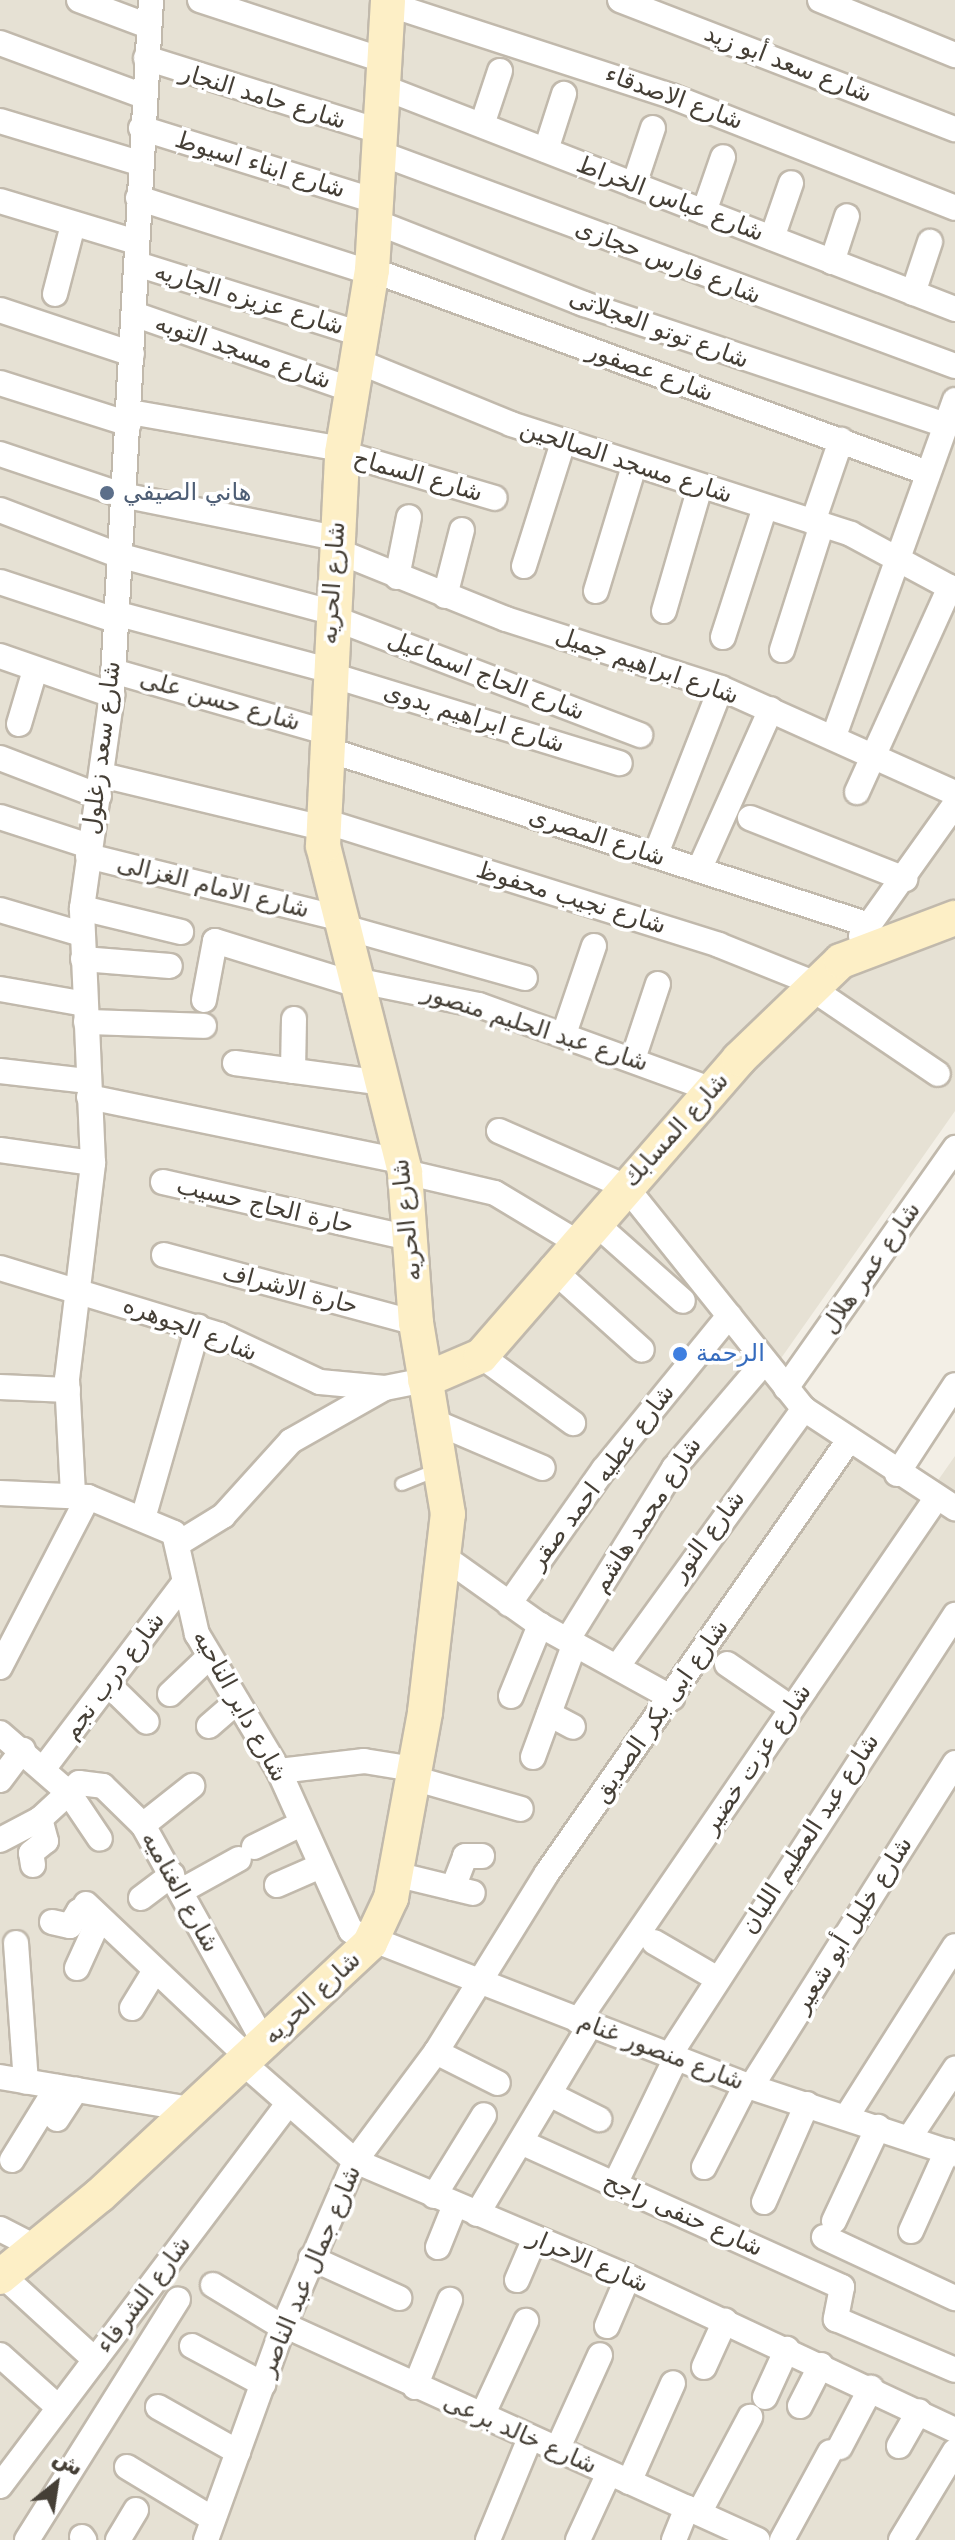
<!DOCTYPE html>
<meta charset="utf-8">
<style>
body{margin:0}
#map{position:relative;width:955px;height:2540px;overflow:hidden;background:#f3efe6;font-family:"DejaVu Sans","Noto Sans Arabic",sans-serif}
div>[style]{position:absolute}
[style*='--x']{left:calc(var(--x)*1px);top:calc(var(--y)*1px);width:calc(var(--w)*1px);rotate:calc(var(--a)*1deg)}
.residential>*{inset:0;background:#e6e1d4}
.roads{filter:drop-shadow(2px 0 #c1b9ac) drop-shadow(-2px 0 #c1b9ac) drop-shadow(0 2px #c1b9ac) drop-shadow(0 -2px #c1b9ac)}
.lane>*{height:12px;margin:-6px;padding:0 6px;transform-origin:6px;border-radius:6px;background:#fff}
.street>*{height:24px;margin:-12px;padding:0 12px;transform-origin:12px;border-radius:12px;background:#fff}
.secondary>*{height:34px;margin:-17px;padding:0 17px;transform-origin:17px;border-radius:17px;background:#fdefc6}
.dots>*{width:22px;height:22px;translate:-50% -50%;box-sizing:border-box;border:4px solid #fff;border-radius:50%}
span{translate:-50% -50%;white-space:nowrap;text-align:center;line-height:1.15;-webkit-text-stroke:7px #fff;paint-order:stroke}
.street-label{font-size:24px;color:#453f36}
.service-label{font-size:24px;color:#4e5e75}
.left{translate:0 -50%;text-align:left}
.shop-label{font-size:24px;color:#366cbe}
.north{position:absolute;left:16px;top:2444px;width:80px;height:80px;-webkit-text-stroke:6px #fff;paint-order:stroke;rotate:30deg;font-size:22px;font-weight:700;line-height:32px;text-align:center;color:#453f36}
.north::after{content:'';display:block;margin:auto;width:28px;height:36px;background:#453f36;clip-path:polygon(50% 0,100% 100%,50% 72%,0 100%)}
</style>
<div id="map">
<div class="residential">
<i style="clip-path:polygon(0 0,955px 0,955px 1111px,765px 1381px,934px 1486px,955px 1456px,955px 2540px,0 2540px)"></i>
</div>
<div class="roads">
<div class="lane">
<i style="--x:402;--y:1484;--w:38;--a:-22"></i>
</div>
<div class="street">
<i style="--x:79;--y:0;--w:74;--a:20.6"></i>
<i style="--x:200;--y:0;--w:196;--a:18.2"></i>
<i style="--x:620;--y:0;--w:359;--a:21.1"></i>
<i style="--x:820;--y:0;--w:146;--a:22.2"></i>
<i style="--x:388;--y:4;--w:298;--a:18"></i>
<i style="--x:671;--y:96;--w:305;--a:21.5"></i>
<i style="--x:0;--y:43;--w:153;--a:20.3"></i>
<i style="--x:146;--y:58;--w:247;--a:17.4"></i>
<i style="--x:385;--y:88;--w:611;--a:21.19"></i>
<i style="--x:0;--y:121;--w:145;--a:16.8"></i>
<i style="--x:482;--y:125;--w:57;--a:-71.6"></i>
<i style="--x:141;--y:128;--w:248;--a:17.3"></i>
<i style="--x:546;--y:150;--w:59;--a:-72.2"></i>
<i style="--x:382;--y:154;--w:611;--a:20.3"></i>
<i style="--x:634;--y:185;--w:60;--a:-71.6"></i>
<i style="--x:138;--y:198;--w:245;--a:17.8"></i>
<i style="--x:0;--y:201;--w:142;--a:16.8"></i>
<i style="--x:704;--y:212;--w:58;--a:-70.9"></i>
<i style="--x:376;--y:222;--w:224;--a:21.5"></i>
<i style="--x:584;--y:304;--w:382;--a:18.5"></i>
<i style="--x:772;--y:238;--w:58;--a:-70.9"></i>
<i style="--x:832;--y:262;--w:48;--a:-71.9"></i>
<i style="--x:137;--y:264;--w:235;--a:17.4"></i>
<i style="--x:372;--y:270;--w:592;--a:20.06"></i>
<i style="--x:913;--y:293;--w:54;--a:-71.6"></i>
<i style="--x:55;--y:294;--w:71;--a:-75.4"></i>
<i style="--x:0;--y:310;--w:139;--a:18.4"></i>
<i style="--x:134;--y:314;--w:231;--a:19.2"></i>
<i style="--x:357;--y:361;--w:166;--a:22.2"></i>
<i style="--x:511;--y:424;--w:357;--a:17.9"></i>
<i style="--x:851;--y:534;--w:118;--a:28.3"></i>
<i style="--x:0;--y:383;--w:135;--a:17.6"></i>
<i style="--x:130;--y:412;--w:216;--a:9.9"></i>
<i style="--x:342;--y:453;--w:159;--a:16.4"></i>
<i style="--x:0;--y:454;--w:129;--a:18.6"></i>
<i style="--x:122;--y:495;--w:218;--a:11.4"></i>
<i style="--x:0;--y:510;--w:126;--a:20.9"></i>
<i style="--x:118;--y:555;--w:220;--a:15"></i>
<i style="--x:813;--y:522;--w:87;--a:-71.1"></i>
<i style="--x:335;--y:550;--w:184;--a:22"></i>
<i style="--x:506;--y:619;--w:226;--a:17.8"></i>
<i style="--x:721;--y:688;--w:256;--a:24.2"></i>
<i style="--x:524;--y:566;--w:130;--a:-72.5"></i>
<i style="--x:397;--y:577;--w:61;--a:-78.7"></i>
<i style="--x:0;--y:582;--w:121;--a:18.3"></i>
<i style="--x:596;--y:591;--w:131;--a:-73.1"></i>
<i style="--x:445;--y:596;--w:68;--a:-75.6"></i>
<i style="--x:664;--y:611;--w:129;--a:-73.8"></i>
<i style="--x:115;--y:613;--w:220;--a:15"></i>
<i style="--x:331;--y:617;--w:331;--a:20.9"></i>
<i style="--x:723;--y:637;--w:137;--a:-72.1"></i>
<i style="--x:782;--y:650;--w:131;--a:-72.3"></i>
<i style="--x:0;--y:656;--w:119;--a:19.2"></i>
<i style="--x:113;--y:671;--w:222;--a:16"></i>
<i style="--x:328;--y:674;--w:305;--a:17"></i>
<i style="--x:19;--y:724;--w:56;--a:-73.5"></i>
<i style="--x:834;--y:736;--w:357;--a:-70.2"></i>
<i style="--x:326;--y:749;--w:571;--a:17.96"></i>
<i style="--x:0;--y:758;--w:106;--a:21"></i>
<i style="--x:102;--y:775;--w:227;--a:13.5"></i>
<i style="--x:857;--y:792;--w:225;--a:-65.6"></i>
<i style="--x:0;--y:817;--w:94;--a:18"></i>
<i style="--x:750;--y:818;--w:167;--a:21.5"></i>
<i style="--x:324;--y:821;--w:414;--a:17.4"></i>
<i style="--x:719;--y:945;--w:105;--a:21.9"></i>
<i style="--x:88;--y:856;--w:258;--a:13.9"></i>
<i style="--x:655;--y:856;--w:180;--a:-68.6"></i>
<i style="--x:699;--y:870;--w:176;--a:-65.9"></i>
<i style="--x:82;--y:908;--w:102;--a:13.6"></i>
<i style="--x:0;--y:910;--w:84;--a:16.5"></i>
<i style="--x:340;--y:926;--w:192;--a:15.7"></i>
<i style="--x:861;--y:936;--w:162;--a:-54.5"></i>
<i style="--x:83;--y:959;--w:87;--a:4.6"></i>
<i style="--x:355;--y:980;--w:126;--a:11.4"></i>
<i style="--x:479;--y:1005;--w:248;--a:20"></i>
<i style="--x:811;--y:988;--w:153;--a:34.1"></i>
<i style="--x:0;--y:989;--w:86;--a:10"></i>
<i style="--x:204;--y:1000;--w:60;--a:-79.4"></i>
<i style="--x:215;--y:941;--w:149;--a:17.2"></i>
<i style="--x:86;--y:1022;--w:118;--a:1.9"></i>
<i style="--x:564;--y:1034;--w:93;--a:-71.2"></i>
<i style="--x:633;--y:1059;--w:79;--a:-71.6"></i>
<i style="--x:235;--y:1063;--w:149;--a:7.7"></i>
<i style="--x:0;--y:1071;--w:89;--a:6.5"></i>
<i style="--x:293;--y:1071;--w:52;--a:-88.9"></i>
<i style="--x:89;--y:1097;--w:319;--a:11.6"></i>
<i style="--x:499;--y:1131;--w:139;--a:23.8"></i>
<i style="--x:626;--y:1187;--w:285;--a:51.3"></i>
<i style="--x:804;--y:1409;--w:181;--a:33.3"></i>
<i style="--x:0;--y:1150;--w:94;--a:8"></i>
<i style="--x:405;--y:1172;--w:92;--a:13.1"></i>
<i style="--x:495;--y:1193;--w:93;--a:31"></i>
<i style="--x:163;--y:1182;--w:257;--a:12.8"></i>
<i style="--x:593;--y:1221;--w:120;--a:41.6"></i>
<i style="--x:164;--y:1255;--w:261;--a:15.1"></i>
<i style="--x:0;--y:1268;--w:230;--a:16.9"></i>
<i style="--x:220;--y:1335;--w:110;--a:25.2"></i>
<i style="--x:320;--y:1382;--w:65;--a:5.3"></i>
<i style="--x:385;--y:1388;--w:41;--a:-11.3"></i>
<i style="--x:551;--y:1268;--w:122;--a:42"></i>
<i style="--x:481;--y:1356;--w:114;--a:36.1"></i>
<i style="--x:0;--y:1387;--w:68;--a:2.5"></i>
<i style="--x:786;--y:1388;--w:294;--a:-54.8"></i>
<i style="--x:435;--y:1422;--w:117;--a:23.1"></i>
<i style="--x:897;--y:1474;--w:106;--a:-56.9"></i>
<i style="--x:0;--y:1493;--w:88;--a:2.6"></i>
<i style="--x:88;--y:1497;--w:93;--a:22.7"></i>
<i style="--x:174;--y:1533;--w:104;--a:77.2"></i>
<i style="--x:197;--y:1634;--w:160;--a:59.1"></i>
<i style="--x:279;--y:1771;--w:175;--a:65.8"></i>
<i style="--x:351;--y:1931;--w:429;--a:21.3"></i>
<i style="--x:751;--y:2087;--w:215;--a:18.2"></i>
<i style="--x:73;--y:1494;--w:115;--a:-93"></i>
<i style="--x:67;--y:1379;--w:218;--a:-83.1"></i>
<i style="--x:93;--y:1163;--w:255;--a:-92.5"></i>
<i style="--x:82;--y:908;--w:215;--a:-82"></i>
<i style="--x:112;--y:695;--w:696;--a:-86.79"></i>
<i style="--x:144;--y:1515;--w:196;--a:-74"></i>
<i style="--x:179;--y:1543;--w:52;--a:-31.5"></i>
<i style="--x:223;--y:1516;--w:101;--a:-47.8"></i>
<i style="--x:291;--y:1441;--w:106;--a:-29.5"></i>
<i style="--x:447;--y:1559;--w:114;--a:35.4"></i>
<i style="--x:540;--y:1625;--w:151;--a:28.9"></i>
<i style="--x:509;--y:1604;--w:165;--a:-54.9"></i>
<i style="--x:604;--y:1469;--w:198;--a:-50.8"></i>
<i style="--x:568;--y:1639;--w:201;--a:-58.2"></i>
<i style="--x:674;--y:1468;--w:140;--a:-49.6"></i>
<i style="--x:727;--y:1664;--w:78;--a:34.5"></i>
<i style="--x:0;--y:1667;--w:191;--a:-62.6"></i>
<i style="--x:617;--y:1667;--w:319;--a:-54.1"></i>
<i style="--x:108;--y:1684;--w:54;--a:44.3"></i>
<i style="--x:170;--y:1694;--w:54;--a:-43.5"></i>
<i style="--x:511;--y:1696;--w:77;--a:-67.8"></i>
<i style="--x:549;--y:1714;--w:27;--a:28"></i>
<i style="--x:209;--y:1726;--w:37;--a:-41"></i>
<i style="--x:0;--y:1733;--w:91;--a:41"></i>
<i style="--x:69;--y:1793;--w:55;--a:56"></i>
<i style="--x:533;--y:1757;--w:121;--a:-69.8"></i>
<i style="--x:44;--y:1768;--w:232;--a:-52.9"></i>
<i style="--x:279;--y:1771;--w:86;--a:-6.7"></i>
<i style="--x:364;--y:1761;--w:51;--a:9.1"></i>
<i style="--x:413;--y:1778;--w:112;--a:16"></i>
<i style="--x:0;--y:1780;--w:38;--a:-53"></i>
<i style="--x:143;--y:1825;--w:63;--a:-38.5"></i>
<i style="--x:0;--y:1840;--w:45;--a:-27.7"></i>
<i style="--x:40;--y:1819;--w:53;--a:-42.7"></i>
<i style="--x:79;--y:1783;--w:24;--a:7"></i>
<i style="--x:103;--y:1786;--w:56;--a:44.3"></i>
<i style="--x:143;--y:1825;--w:248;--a:60.9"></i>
<i style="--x:254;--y:1847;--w:52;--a:-26.1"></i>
<i style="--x:33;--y:1865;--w:12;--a:-99"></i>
<i style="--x:31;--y:1853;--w:19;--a:-39"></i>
<i style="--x:46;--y:1841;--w:23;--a:-105"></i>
<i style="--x:395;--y:1874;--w:80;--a:13.7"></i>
<i style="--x:277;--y:1885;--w:45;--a:-23.7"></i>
<i style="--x:453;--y:1888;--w:34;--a:-69"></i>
<i style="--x:465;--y:1856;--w:17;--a:0"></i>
<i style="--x:181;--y:1891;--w:66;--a:-28.9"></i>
<i style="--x:141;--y:1898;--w:39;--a:-37"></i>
<i style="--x:86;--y:1904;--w:223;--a:43.4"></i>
<i style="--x:52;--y:1922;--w:18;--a:13"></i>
<i style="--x:70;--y:1926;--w:17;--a:-59"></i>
<i style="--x:79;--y:1911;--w:14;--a:8"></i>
<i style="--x:654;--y:1942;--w:72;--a:30.1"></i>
<i style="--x:16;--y:1943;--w:139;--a:85.9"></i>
<i style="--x:77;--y:1968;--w:53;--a:-65.4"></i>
<i style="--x:132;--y:2008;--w:42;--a:-58.6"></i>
<i style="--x:578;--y:2021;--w:635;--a:-55.58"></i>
<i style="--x:436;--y:2052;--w:69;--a:26.6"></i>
<i style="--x:669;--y:2056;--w:526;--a:-57.04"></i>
<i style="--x:242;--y:2062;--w:150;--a:41.2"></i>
<i style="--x:355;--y:2161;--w:297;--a:23"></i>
<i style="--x:628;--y:2277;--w:361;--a:25.1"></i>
<i style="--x:0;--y:2077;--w:193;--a:9.6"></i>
<i style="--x:751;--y:2087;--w:383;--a:-57.8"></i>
<i style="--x:551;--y:2095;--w:54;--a:26.6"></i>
<i style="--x:847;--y:2116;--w:201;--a:-57.6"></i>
<i style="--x:57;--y:2119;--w:35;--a:-57"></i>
<i style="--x:910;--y:2137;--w:82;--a:-56.5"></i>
<i style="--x:523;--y:2143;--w:350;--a:24.3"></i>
<i style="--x:842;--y:2287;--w:33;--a:101"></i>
<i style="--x:836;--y:2319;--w:129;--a:23.2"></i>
<i style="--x:12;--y:2160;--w:86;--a:-58.3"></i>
<i style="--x:704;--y:2167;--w:92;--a:-62.9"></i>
<i style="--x:615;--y:2184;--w:140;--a:-64.2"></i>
<i style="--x:434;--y:2196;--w:95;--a:-58.3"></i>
<i style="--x:764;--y:2202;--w:107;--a:-66.3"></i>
<i style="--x:477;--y:2214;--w:220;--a:-59.1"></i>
<i style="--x:834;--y:2221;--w:104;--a:-64.9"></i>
<i style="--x:0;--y:2229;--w:42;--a:27.2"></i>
<i style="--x:911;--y:2231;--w:88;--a:-65.8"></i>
<i style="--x:824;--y:2237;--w:145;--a:25"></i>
<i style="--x:438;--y:2247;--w:45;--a:-68"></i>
<i style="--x:311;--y:2258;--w:97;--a:24.4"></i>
<i style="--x:2;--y:2275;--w:126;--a:42.4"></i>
<i style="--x:517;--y:2280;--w:46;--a:-66.8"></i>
<i style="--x:213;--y:2285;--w:83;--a:31.2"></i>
<i style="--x:284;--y:2325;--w:520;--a:24.4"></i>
<i style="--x:607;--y:2326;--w:53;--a:-66.8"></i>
<i style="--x:192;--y:2346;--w:81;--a:28.2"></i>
<i style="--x:0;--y:2355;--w:79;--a:41.9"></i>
<i style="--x:704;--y:2367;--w:51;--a:-65.5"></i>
<i style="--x:415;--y:2387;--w:94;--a:-68.1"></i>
<i style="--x:765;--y:2397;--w:53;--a:-65.4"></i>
<i style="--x:800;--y:2406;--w:46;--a:-62.9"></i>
<i style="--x:158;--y:2407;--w:92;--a:29.4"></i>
<i style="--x:482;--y:2416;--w:105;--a:-65.1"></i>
<i style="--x:899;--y:2446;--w:40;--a:-60.3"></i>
<i style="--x:840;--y:2447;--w:67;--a:-62.3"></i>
<i style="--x:557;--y:2450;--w:104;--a:-65.6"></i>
<i style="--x:127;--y:2467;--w:100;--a:31.2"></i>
<i style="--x:629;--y:2482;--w:108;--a:-66"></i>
<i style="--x:0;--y:2486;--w:477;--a:-53"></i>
<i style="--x:699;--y:2513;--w:109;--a:-62"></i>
<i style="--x:82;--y:2537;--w:4;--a:56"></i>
<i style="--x:27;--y:2540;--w:284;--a:-57.9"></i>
<i style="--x:118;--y:2540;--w:35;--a:-59"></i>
<i style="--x:206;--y:2540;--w:229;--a:-70.1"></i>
<i style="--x:284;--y:2325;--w:179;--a:-66.6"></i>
<i style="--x:355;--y:2161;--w:136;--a:-53.4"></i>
<i style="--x:436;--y:2052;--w:211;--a:-58.2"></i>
<i style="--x:547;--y:1873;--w:524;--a:-55.1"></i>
<i style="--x:488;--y:2540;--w:110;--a:-67.6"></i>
<i style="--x:578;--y:2540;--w:74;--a:-65.2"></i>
<i style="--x:674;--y:2540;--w:35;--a:-68"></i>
<i style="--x:782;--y:2540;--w:100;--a:-61.4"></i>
<i style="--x:901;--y:2540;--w:104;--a:-58.8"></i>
</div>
<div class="secondary">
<i style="--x:425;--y:1380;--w:61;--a:-23.2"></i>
<i style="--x:481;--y:1356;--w:393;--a:-49"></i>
<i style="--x:739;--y:1059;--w:141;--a:-43.9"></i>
<i style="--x:841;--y:961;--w:122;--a:-20.7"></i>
<i style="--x:0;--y:2277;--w:129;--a:-39.4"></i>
<i style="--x:100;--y:2195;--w:369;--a:-43"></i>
<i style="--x:370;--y:1943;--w:50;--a:-65"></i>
<i style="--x:391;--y:1898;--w:189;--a:-79.6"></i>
<i style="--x:425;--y:1712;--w:199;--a:-83.4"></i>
<i style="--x:448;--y:1514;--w:194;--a:-99.5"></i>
<i style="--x:416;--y:1323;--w:151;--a:-94.2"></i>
<i style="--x:405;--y:1172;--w:336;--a:-104.1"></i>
<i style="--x:323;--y:846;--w:393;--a:-87.2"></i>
<i style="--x:342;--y:453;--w:185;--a:-80.7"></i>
<i style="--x:372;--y:270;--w:270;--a:-86.6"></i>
</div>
</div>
<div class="dots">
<i style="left:107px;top:493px;background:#5c6f8a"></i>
<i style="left:680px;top:1354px;background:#3f7fe0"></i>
</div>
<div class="street-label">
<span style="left:788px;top:64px;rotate:21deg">شارع سعد أبو زيد</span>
<span style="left:263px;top:97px;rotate:17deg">شارع حامد النجار</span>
<span style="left:674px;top:98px;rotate:20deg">شارع الاصدقاء</span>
<span style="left:260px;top:165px;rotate:17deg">شارع ابناء اسيوط</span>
<span style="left:670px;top:199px;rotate:21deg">شارع عباس الخراط</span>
<span style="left:668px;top:262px;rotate:21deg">شارع فارس حجازى</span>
<span style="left:249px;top:299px;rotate:17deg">شارع عزيزه الجاريه</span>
<span style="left:659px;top:329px;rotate:20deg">شارع توتو العجلاتى</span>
<span style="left:243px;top:352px;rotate:19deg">شارع مسجد التوبه</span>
<span style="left:650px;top:372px;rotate:20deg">شارع عصفور</span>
<span style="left:626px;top:462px;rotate:18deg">شارع مسجد الصالحين</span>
<span style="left:418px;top:476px;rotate:16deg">شارع السماح</span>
<span style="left:333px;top:583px;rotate:-86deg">شارع الحريه</span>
<span style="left:647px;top:666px;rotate:19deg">شارع ابراهيم جميل</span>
<span style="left:486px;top:676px;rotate:21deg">شارع الحاج اسماعيل</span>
<span style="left:220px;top:701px;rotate:16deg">شارع حسن على</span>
<span style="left:474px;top:718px;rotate:17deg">شارع ابراهيم بدوى</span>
<span style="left:102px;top:748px;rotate:-83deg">شارع سعد زغلول</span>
<span style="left:597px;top:837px;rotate:18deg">شارع المصرى</span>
<span style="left:213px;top:887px;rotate:14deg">شارع الامام الغزالى</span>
<span style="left:571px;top:898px;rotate:17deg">شارع نجيب محفوظ</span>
<span style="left:535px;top:1028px;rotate:18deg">شارع عبد الحليم منصور</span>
<span style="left:676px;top:1130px;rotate:-48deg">شارع المسابك</span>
<span style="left:265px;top:1206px;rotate:13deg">حارة الحاج حسيب</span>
<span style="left:407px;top:1220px;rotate:-96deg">شارع الحريه</span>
<span style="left:871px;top:1268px;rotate:-55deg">شارع عمر هلال</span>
<span style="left:290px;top:1289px;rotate:15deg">حارة الاشراف</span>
<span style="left:190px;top:1329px;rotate:21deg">شارع الجوهره</span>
<span style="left:602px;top:1477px;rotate:-53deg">شارع عطيه احمد صقر</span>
<span style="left:647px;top:1515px;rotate:-57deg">شارع محمد هاشم</span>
<span style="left:708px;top:1536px;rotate:-53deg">شارع النور</span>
<span style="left:114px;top:1676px;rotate:-53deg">شارع درب نجم</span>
<span style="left:240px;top:1706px;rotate:61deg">شارع داير الناحيه</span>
<span style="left:661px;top:1711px;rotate:-55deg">شارع ابى بكر الصديق</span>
<span style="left:757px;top:1759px;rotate:-56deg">شارع عزت خضير</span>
<span style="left:810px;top:1834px;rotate:-57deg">شارع عبد العظيم اللبان</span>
<span style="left:180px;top:1892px;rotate:61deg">شارع الغناميه</span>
<span style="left:853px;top:1925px;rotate:-58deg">شارع خليل أبو شعير</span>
<span style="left:312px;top:1998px;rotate:-43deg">شارع الحريه</span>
<span style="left:661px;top:2052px;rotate:21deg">شارع منصور غنام</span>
<span style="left:683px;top:2215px;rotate:24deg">شارع حنفى راجح</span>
<span style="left:588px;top:2261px;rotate:23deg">شارع الاحرار</span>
<span style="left:310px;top:2271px;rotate:-67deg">شارع جمال عبد الناصر</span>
<span style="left:144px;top:2295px;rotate:-53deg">شارع الشرفاء</span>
<span style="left:520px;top:2434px;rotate:24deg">شارع خالد برعى</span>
</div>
<div class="service-label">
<span class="left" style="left:123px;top:493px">هاني الصيفي</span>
</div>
<div class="shop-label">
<span class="left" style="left:696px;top:1354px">الرحمة</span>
</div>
<div class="north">ش</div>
</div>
